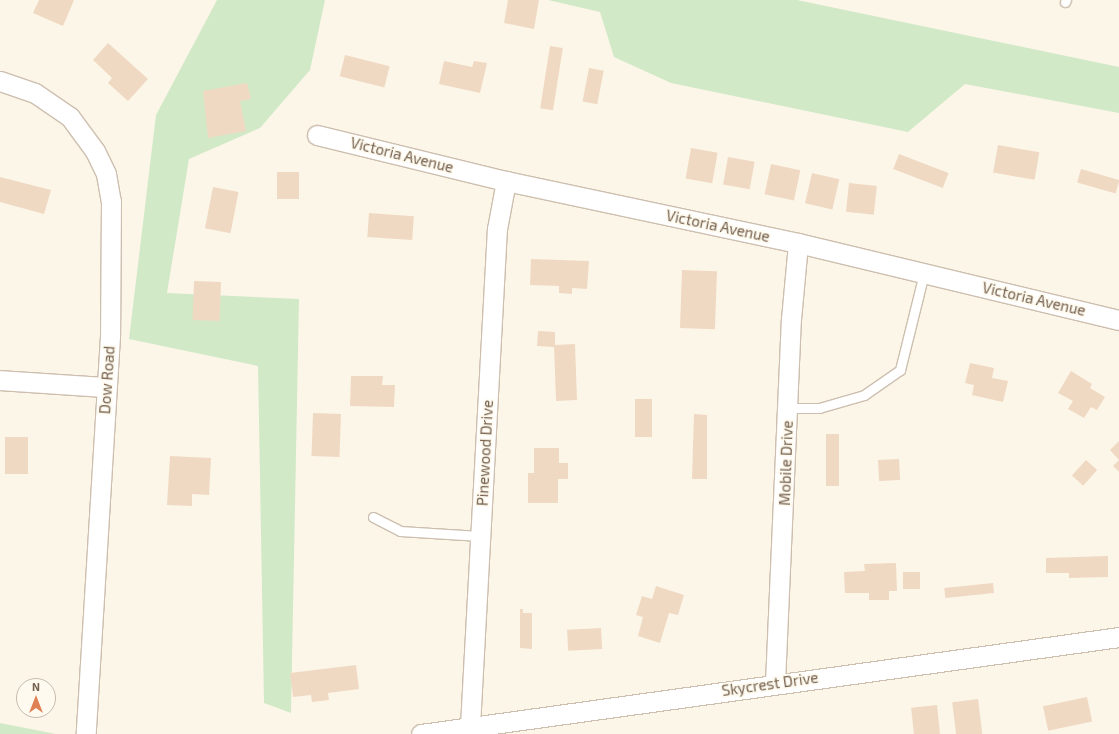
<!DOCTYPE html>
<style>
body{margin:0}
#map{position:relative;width:1119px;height:734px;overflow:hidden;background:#fcf6e9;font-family:"Exo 2",sans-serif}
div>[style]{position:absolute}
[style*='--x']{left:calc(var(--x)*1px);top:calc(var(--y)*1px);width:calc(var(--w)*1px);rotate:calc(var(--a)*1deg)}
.green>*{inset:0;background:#d2e9c7}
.building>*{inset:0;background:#f0d9c2;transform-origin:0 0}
.roads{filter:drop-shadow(1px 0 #cdbfaf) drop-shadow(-1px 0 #cdbfaf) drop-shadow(0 1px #cdbfaf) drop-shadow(0 -1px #cdbfaf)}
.lane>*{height:9px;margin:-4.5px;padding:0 4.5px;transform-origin:4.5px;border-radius:4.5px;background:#fff}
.street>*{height:19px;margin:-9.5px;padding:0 9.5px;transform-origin:9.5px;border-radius:9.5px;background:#fff}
span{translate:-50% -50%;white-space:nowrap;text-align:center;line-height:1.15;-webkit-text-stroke:3.5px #fefaef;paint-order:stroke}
.street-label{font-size:15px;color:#75604d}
.north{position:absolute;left:16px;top:678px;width:40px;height:40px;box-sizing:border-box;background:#fefaef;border:1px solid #c7bcae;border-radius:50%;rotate:0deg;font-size:11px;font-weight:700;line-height:16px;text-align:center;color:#75604d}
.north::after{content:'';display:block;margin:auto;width:14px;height:18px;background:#df8154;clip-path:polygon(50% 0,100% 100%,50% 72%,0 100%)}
</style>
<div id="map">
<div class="green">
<i style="clip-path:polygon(217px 0,325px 0,310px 70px,260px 128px,189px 159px,167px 293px,299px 299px,291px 713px,264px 703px,258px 366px,129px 339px,156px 115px)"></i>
<i style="clip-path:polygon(548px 0,797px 0,1119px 67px,1119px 113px,965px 84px,908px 132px,671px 83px,614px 57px,600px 12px)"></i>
<i style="clip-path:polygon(0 723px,56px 734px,0 734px)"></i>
</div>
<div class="building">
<i style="clip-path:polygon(39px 0,74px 0,63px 26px,33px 13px)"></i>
<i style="clip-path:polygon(508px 0,539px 0,534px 29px,504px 23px)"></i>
<i style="clip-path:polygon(108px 43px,148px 79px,128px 101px,108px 83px,112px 78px,93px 60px)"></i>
<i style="left:550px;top:46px;width:13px;height:63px;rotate:9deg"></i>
<i style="left:345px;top:55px;width:46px;height:22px;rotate:14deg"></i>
<i style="clip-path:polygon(444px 61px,472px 67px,474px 61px,487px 63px,480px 93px,439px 84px)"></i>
<i style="left:589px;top:68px;width:15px;height:34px;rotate:11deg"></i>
<i style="clip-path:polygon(247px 83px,251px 99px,240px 101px,246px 131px,208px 138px,203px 91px)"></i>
<i style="left:998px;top:145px;width:42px;height:28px;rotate:10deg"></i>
<i style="left:691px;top:148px;width:27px;height:31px;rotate:10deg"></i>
<i style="left:899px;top:154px;width:53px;height:16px;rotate:21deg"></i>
<i style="left:728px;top:157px;width:27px;height:28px;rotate:10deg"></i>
<i style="left:771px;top:164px;width:30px;height:31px;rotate:12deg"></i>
<i style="left:1081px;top:169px;width:40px;height:14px;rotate:16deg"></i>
<i style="left:277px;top:172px;width:22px;height:27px"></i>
<i style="left:812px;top:173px;width:28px;height:31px;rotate:13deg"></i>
<i style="clip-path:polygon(0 177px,51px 190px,44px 214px,0 202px)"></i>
<i style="left:849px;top:183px;width:28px;height:29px;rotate:6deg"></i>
<i style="left:213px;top:187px;width:26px;height:42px;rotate:11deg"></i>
<i style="left:369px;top:213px;width:45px;height:24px;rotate:4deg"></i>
<i style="clip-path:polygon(531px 259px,589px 261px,587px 289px,572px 288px,572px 294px,559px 293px,559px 286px,530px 285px)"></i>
<i style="left:682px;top:270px;width:35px;height:58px;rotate:2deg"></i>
<i style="left:194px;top:281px;width:27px;height:39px;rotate:2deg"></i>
<i style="clip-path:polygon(538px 331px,555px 332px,555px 345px,575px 344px,577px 400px,556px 401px,554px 347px,537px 346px)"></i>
<i style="clip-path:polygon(970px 363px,994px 368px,992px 378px,1008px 381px,1003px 402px,972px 395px,974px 385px,965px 383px)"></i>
<i style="clip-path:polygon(1071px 371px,1092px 384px,1090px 388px,1105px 397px,1097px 410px,1091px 407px,1084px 418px,1068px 409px,1073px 401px,1058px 393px)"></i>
<i style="clip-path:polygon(351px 376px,383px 376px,382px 385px,395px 385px,394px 407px,350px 406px)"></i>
<i style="left:635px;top:399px;width:17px;height:38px"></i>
<i style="left:313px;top:413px;width:28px;height:43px;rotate:2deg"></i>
<i style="clip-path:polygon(694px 414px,707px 415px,707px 479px,692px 479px)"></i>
<i style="left:826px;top:434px;width:13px;height:52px"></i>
<i style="left:5px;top:437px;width:23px;height:37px"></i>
<i style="clip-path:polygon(1119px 441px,1119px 460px,1110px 450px)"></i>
<i style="clip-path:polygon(534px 448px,559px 448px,559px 463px,568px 463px,568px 479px,558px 479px,558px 503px,528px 503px,528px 473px,534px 473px)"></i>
<i style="clip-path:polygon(170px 456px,211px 458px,209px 495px,192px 494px,192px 506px,167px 505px)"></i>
<i style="left:899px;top:459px;width:21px;height:21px;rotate:87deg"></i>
<i style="left:1086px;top:460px;width:15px;height:21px;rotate:42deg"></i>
<i style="clip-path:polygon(1119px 460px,1119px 472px,1113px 466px)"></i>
<i style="clip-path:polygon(1108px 556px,1108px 577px,1069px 578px,1069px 573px,1046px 573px,1046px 558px)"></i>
<i style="clip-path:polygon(896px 563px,897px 591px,889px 591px,889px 600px,869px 600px,869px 593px,845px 593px,844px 572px,865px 571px,864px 564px)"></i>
<i style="left:903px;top:572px;width:17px;height:17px"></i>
<i style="left:993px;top:583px;width:10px;height:49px;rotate:84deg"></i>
<i style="clip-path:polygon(656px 586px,684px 595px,678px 615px,669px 613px,660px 643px,638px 636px,643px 617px,636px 615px,642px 596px,652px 599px)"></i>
<i style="clip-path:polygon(520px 609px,523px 609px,523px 613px,532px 613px,532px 649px,520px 648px)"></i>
<i style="left:601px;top:628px;width:21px;height:34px;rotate:87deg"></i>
<i style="clip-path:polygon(356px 665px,359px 689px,328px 693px,329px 700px,312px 702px,311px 695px,293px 697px,290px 673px)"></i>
<i style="left:1087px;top:697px;width:25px;height:45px;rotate:78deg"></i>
<i style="left:978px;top:699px;width:35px;height:26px;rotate:83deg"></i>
<i style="left:937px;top:705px;width:29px;height:26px;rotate:84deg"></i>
</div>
<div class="roads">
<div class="lane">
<i style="--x:1065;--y:2;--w:2;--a:-63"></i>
<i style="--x:788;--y:408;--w:31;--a:0"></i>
<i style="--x:819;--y:408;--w:47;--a:-16.1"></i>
<i style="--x:864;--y:395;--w:44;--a:-34.8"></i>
<i style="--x:900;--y:370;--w:100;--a:-76.1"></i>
<i style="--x:373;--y:517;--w:30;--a:27"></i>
<i style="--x:400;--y:531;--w:80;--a:3.6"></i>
</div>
<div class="street">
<i style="--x:0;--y:81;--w:37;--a:19"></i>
<i style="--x:35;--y:93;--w:42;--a:34.4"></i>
<i style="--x:70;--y:117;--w:42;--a:53.7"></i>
<i style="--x:95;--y:151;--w:25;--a:64"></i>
<i style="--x:106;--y:174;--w:27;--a:80"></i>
<i style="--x:111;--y:201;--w:135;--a:90.4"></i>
<i style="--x:110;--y:336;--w:399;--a:93.5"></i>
<i style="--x:317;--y:135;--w:195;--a:13.7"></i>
<i style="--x:506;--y:181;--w:299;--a:12"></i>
<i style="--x:798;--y:243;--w:330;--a:13.5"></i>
<i style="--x:0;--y:380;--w:106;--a:3.8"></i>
<i style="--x:775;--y:683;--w:364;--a:-87.5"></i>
<i style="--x:791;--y:319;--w:76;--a:-84.7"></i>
<i style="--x:470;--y:726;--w:498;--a:-86.9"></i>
<i style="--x:497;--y:229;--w:49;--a:-79.4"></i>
<i style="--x:421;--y:734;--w:705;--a:-7.91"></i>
</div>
</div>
<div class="street-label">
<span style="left:402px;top:155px;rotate:14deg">Victoria Avenue</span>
<span style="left:718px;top:226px;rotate:12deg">Victoria Avenue</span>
<span style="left:1034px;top:299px;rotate:13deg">Victoria Avenue</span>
<span style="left:107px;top:380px;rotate:-86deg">Dow Road</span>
<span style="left:485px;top:453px;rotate:-87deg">Pinewood Drive</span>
<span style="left:786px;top:463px;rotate:-88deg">Mobile Drive</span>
<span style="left:770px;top:684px;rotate:-8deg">Skycrest Drive</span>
</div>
<div class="north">N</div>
</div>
